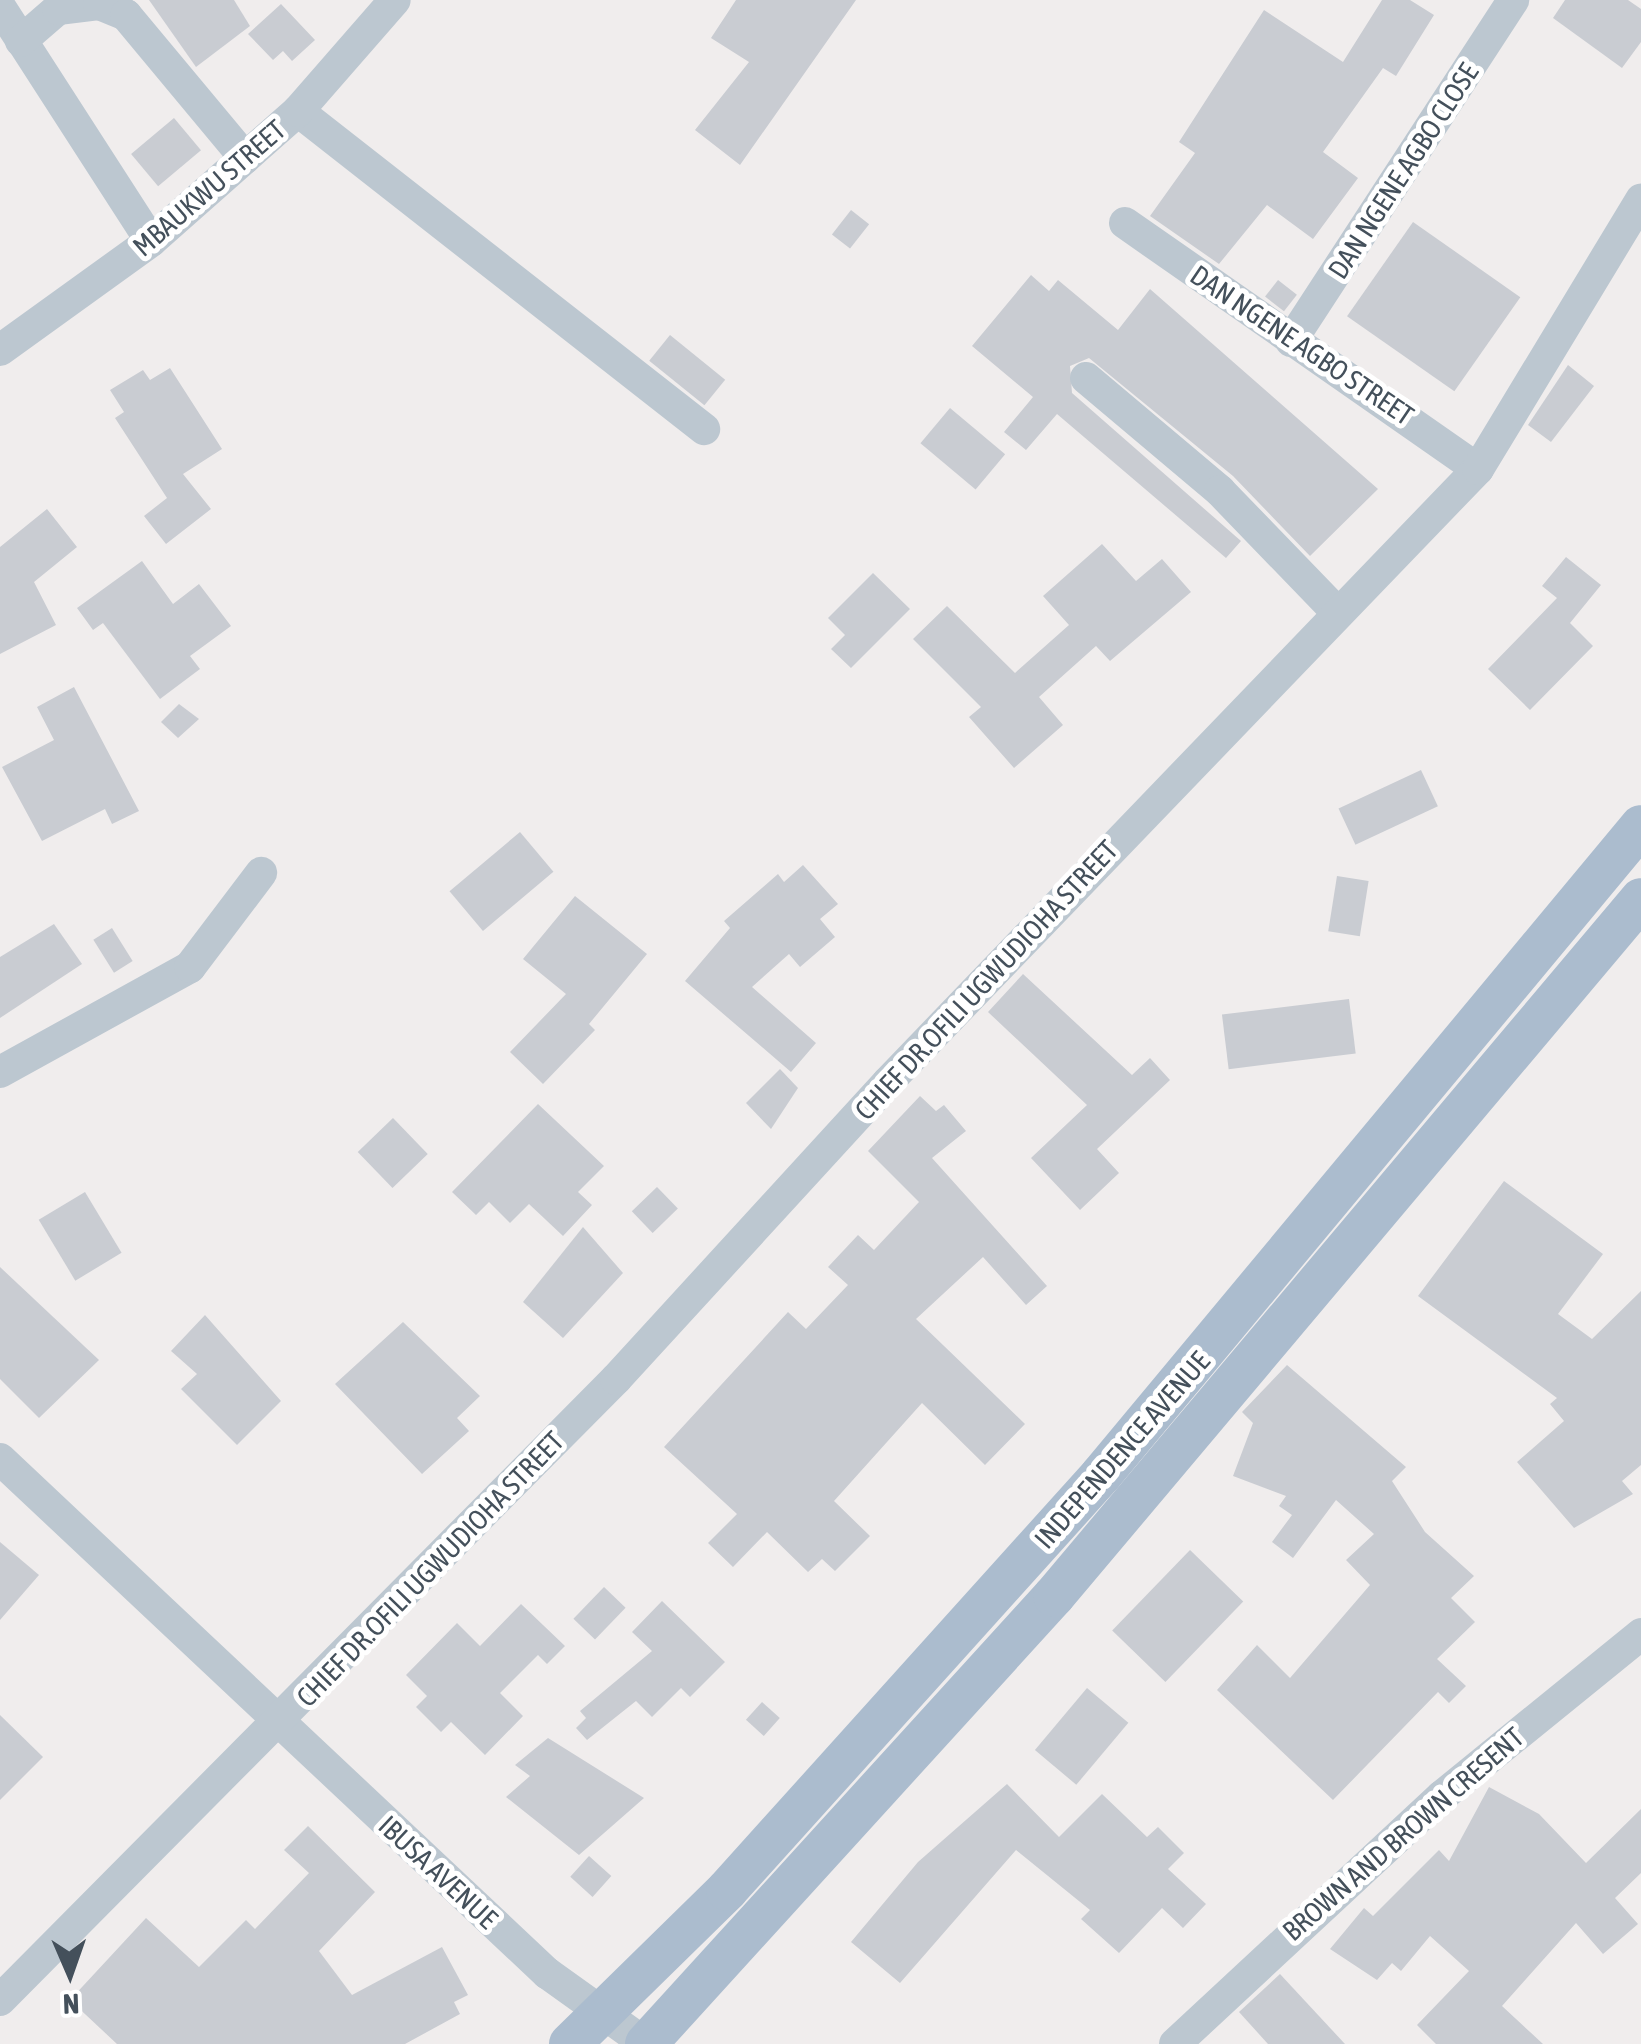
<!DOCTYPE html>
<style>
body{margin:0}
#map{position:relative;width:1641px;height:2044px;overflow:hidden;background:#f0eded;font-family:"Asap Condensed",sans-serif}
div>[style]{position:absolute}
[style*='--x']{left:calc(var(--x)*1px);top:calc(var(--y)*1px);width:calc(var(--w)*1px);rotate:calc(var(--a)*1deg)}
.building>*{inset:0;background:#c9ccd2;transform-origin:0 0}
.minor>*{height:32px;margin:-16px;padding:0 16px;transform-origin:16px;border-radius:16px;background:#bcc7d0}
.major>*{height:42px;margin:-21px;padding:0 21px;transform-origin:21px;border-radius:21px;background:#abbcce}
span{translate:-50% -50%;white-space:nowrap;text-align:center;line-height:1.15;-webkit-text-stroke:10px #fff;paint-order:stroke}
.street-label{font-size:28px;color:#44505b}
.north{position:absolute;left:20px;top:1924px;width:100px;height:100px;-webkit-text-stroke:8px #fff;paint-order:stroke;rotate:178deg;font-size:28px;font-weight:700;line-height:40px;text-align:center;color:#44505b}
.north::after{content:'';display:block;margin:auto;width:35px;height:45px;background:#44505b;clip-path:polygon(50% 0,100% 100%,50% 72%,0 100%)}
</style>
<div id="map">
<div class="building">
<i style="clip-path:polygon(149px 0,234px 0,250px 26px,196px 67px)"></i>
<i style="clip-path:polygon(736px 0,856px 0,740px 165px,695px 130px,749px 62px,711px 38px)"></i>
<i style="clip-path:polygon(1382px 0,1410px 0,1434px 15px,1396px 76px,1383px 68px,1323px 152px,1358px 178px,1313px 239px,1267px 205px,1219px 264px,1150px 216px,1195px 153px,1179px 142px,1264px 10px,1343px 62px)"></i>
<i style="clip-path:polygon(1565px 0,1628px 0,1641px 9px,1641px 42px,1622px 68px,1553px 18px)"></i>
<i style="clip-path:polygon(281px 4px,315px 40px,292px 61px,283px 51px,273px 60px,248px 34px)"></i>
<i style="left:174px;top:118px;width:42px;height:56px;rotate:50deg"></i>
<i style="left:851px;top:210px;width:23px;height:31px;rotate:38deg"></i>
<i style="left:1413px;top:222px;width:131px;height:115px;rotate:35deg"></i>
<i style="clip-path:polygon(1031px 275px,1049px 291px,1058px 280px,1118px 330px,1150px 289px,1378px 489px,1310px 556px,1233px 476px,1089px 358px,1070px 366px,1072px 393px,1241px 541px,1226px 558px,1057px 414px,1026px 450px,1004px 432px,1033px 397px,972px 346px)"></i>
<i style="left:1278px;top:280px;width:24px;height:21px;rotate:38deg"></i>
<i style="left:670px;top:335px;width:71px;height:33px;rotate:39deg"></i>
<i style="clip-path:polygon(1568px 365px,1594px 386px,1551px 442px,1528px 425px)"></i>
<i style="clip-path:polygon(170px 368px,222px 449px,183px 474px,211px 509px,166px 544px,144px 516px,167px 498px,115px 418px,124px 412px,110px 390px,143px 370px,150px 380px)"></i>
<i style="left:950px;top:408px;width:72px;height:46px;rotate:40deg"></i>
<i style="clip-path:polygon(47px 509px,77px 547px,34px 582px,56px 625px,0 654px,0 547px)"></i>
<i style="clip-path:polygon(1102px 544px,1136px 581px,1162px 559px,1191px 592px,1110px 661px,1096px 646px,1039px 697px,1063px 725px,1014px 768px,969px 717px,981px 707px,913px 639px,947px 606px,1015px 673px,1069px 625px,1043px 596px)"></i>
<i style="clip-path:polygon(1566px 557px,1601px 585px,1570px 623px,1593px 646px,1530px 710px,1488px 669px,1557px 598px,1542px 586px)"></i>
<i style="clip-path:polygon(142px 561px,173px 604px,199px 584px,231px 626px,190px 656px,200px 669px,160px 699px,103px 623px,93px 630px,77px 608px)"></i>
<i style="clip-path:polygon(873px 573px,910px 609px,851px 668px,831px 649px,845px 635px,828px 618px)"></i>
<i style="clip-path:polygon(74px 687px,139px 811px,112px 824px,105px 809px,42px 841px,2px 767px,54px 740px,37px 707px)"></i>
<i style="clip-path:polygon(179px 704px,199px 719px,178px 738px,161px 722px)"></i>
<i style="left:1421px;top:770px;width:40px;height:91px;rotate:65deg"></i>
<i style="left:520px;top:832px;width:52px;height:92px;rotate:50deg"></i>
<i style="clip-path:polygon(803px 865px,838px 904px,820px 919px,835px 937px,800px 967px,789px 954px,752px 987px,816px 1043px,791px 1072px,685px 981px,730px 928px,724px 921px,778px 874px,784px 882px)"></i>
<i style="left:1337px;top:876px;width:32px;height:56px;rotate:9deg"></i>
<i style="clip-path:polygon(575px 896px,647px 954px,589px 1024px,595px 1030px,543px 1084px,510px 1052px,566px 994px,523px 959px)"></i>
<i style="clip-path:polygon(54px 924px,82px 964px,0 1018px,0 957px)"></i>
<i style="left:112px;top:928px;width:39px;height:22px;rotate:58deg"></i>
<i style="clip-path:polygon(1023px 974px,1132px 1075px,1150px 1058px,1170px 1080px,1097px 1149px,1119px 1173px,1080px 1210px,1031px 1158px,1087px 1105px,988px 1012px)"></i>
<i style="left:1349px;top:999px;width:55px;height:128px;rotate:83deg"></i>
<i style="clip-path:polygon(780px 1069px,798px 1088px,771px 1129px,746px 1103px)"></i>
<i style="clip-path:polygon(920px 1096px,936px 1111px,944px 1105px,966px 1131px,932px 1158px,1047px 1286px,1026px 1305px,983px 1257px,916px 1319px,1025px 1424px,985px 1465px,922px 1403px,834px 1501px,870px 1536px,835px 1571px,822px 1559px,808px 1572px,767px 1532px,733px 1567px,708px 1543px,737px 1514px,664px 1447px,788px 1312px,806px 1329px,848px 1285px,828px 1267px,858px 1235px,874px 1250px,919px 1202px,868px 1151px)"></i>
<i style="clip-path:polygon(538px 1104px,604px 1166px,578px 1192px,592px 1205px,563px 1236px,529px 1204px,510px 1223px,489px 1202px,476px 1215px,452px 1192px)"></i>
<i style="left:393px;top:1118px;width:50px;height:49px;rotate:46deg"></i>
<i style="clip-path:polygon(1504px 1181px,1603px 1254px,1558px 1314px,1592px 1339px,1641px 1291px,1641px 1465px,1622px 1481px,1633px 1494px,1574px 1528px,1517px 1462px,1564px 1421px,1550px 1404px,1557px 1398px,1418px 1296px)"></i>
<i style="left:657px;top:1187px;width:30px;height:35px;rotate:46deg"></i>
<i style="left:85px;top:1192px;width:71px;height:54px;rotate:59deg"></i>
<i style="clip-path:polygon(583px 1227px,623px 1273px,563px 1338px,523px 1302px)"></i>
<i style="clip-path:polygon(0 1267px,99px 1360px,39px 1418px,0 1379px)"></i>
<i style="clip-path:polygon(205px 1315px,281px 1401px,237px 1445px,181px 1389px,197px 1374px,171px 1351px)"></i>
<i style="clip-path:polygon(403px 1322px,480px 1396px,457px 1418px,469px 1431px,422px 1474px,335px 1384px)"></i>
<i style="clip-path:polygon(1287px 1365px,1406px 1467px,1392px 1481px,1425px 1532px,1474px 1576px,1451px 1598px,1475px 1622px,1437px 1659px,1466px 1686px,1449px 1703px,1438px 1692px,1333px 1800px,1217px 1690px,1257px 1645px,1290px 1678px,1370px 1585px,1346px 1560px,1374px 1534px,1336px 1500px,1293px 1558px,1272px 1542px,1292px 1515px,1279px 1506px,1286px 1496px,1233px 1476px,1253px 1423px,1242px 1412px)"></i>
<i style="clip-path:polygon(0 1542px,39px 1575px,0 1620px)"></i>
<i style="left:1190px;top:1550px;width:74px;height:112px;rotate:44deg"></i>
<i style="left:604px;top:1587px;width:30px;height:44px;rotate:44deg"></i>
<i style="clip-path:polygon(662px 1601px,725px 1662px,690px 1697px,681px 1688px,652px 1717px,636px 1701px,587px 1740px,576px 1728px,586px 1718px,580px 1711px,652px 1651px,632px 1632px)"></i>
<i style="clip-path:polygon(521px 1604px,565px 1646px,547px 1664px,538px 1655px,500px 1693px,523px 1716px,485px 1755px,451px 1722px,441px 1732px,416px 1707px,427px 1696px,406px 1675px,457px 1623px,480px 1646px)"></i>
<i style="left:1087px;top:1688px;width:54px;height:81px;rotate:40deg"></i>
<i style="left:762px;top:1702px;width:24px;height:24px;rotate:42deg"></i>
<i style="clip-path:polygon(0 1715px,43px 1757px,0 1800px)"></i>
<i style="clip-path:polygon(548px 1738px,644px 1798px,579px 1855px,506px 1797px,530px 1776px,515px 1765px)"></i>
<i style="clip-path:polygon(1007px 1784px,1059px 1837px,1102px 1794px,1147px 1837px,1158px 1827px,1184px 1853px,1168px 1869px,1206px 1904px,1183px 1928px,1162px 1908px,1119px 1953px,1081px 1919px,1090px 1910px,1016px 1850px,900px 1983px,851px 1942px,918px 1862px)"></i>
<i style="clip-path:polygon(1489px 1787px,1539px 1814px,1586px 1863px,1641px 1809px,1641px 1873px,1615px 1898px,1638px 1924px,1603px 1954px,1576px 1923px,1502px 2006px,1543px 2044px,1436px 2044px,1417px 2025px,1469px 1971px,1430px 1936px,1401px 1971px,1392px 1963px,1377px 1980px,1330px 1949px,1364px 1908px,1373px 1916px,1439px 1850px,1449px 1861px)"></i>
<i style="clip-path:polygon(308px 1826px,375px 1892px,319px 1951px,352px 1995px,442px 1947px,468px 1995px,454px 2002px,460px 2014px,405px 2044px,117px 2044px,70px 2000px,146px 1918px,199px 1967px,246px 1920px,255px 1929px,309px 1873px,284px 1850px)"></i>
<i style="left:589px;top:1856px;width:30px;height:28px;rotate:42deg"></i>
<i style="clip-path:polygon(1280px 1974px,1345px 2044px,1268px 2044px,1239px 2012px)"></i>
</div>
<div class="minor">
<i style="--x:0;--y:7;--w:278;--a:57.2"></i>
<i style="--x:21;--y:41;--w:49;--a:-40.9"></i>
<i style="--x:58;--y:9;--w:41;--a:-7"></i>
<i style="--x:99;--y:4;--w:29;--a:22"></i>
<i style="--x:126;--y:15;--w:186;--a:50.2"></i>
<i style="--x:298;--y:111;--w:516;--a:38.07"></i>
<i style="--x:1125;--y:223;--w:430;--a:34.9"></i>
<i style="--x:1291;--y:341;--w:407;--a:-56.9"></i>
<i style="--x:0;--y:350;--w:186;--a:-35.8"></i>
<i style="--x:151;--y:241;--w:196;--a:-41.5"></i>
<i style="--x:298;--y:111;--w:147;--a:-48.9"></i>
<i style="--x:1086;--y:378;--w:175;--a:40.1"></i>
<i style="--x:1220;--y:491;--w:167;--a:46"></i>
<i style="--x:0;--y:1072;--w:217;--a:-28.9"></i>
<i style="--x:190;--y:967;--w:118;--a:-52.9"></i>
<i style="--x:0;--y:1459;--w:751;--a:43.22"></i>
<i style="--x:547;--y:1973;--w:122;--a:35.6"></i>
<i style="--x:0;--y:2000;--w:875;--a:-45.23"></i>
<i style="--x:616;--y:1379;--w:403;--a:-47.5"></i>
<i style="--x:888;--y:1082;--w:851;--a:-46.1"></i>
<i style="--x:1478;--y:469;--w:315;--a:-58.8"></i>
<i style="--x:1175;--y:2044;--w:364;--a:-42.9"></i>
<i style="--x:1442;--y:1796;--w:257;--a:-39.1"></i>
</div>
<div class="major">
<i style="--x:570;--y:2044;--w:220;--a:-44.4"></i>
<i style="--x:727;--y:1890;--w:559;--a:-47.97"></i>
<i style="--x:1101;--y:1475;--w:844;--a:-50.24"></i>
<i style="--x:646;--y:2044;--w:606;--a:-47.68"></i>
<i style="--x:1054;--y:1596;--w:911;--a:-49.9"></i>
</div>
<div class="street-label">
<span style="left:1403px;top:171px;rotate:-57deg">DAN NGENE AGBO CLOSE</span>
<span style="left:209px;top:188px;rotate:-41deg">MBAUKWU STREET</span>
<span style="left:1302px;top:345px;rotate:34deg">DAN NGENE AGBO STREET</span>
<span style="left:986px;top:980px;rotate:-47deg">CHIEF DR.OFILI UGWUDIOHA STREET</span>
<span style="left:1122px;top:1450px;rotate:-49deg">INDEPENDENCE AVENUE</span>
<span style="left:430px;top:1569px;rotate:-46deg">CHIEF DR.OFILI UGWUDIOHA STREET</span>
<span style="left:1403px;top:1834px;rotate:-41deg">BROWN AND BROWN CRESENT</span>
<span style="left:438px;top:1872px;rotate:43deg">IBUSA AVENUE</span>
</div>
<div class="north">N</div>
</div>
